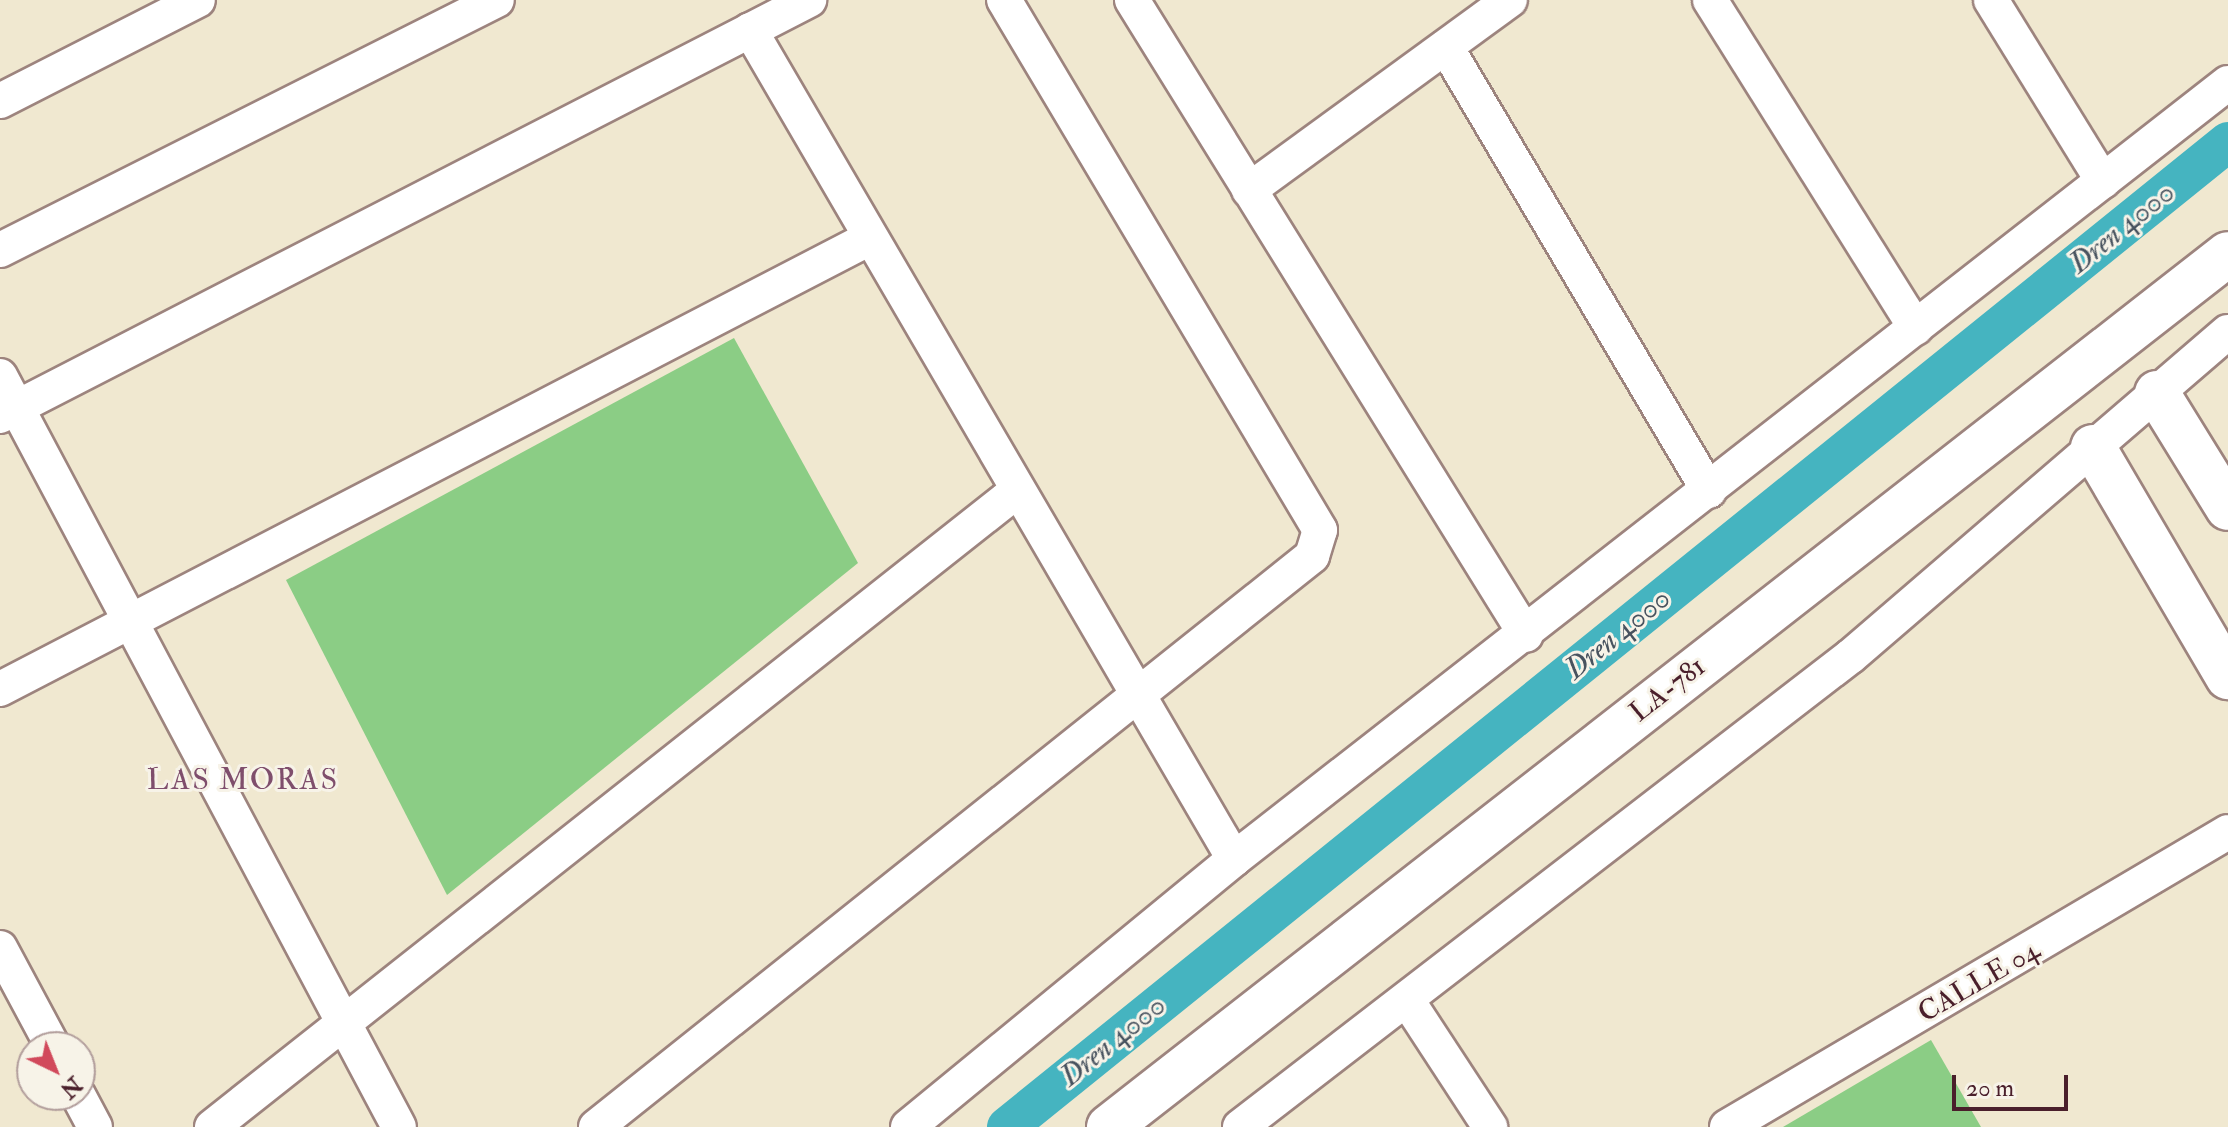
<!DOCTYPE html>
<style>
body{margin:0}
#map{position:relative;width:2228px;height:1127px;overflow:hidden;background:#f0e8d0;font-family:"IM FELL Double Pica",serif}
div>[style]{position:absolute}
[style*='--x']{left:calc(var(--x)*1px);top:calc(var(--y)*1px);width:calc(var(--w)*1px);rotate:calc(var(--a)*1deg)}
.green>*{inset:0;background:#8bcd85}
.canal>*{height:40px;margin:-20px;padding:0 20px;transform-origin:20px;border-radius:20px;background:#45b4c0}
.roads{filter:drop-shadow(2px 0 #9d847e) drop-shadow(-2px 0 #9d847e) drop-shadow(0 2px #9d847e) drop-shadow(0 -2px #9d847e)}
.minor>*{height:34px;margin:-17px;padding:0 17px;transform-origin:17px;border-radius:17px;background:#fff}
.tertiary>*{height:44px;margin:-22px;padding:0 22px;transform-origin:22px;border-radius:22px;background:#fff}
span{translate:-50% -50%;white-space:nowrap;text-align:center;line-height:1.15;-webkit-text-stroke:6px #f7f3e8;paint-order:stroke}
.street-label{font-size:28px;color:#4a1f2b}
.water-label{font-size:30px;color:#48535f;font-style:italic}
.neighbourhood-label{font-size:30px;color:#7f4e6c;letter-spacing:2px}
.north{position:absolute;left:16px;top:1031px;width:80px;height:80px;box-sizing:border-box;background:#f7f3e8;border:2px solid #b29e9c;border-radius:50%;rotate:137deg;font-size:22px;font-weight:700;line-height:32px;text-align:center;color:#4a1f2b}
.north::after{content:'';display:block;margin:auto;width:28px;height:36px;background:#d1495b;clip-path:polygon(50% 0,100% 100%,50% 72%,0 100%)}
.scale{position:absolute;left:1952px;top:1075px;width:116px;height:36px;box-sizing:border-box;border:4px solid #4a1f2b;border-top:0;padding-left:10px;font-size:24px;line-height:28px;white-space:nowrap;color:#4a1f2b;-webkit-text-stroke:6px #f7f3e8;paint-order:stroke}
</style>
<div id="map">
<div class="green">
<i style="clip-path:polygon(734px 338px,858px 563px,447px 895px,286px 580px)"></i>
<i style="clip-path:polygon(1931px 1040px,1981px 1127px,1783px 1127px)"></i>
</div>
<div class="canal">
<i style="--x:1007;--y:1127;--w:1569;--a:-38.89"></i>
</div>
<div class="roads">
<div class="minor">
<i style="--x:1132;--y:0;--w:747;--a:58.18"></i>
<i style="--x:1710;--y:0;--w:387;--a:57.9"></i>
<i style="--x:1991;--y:0;--w:213;--a:58.3"></i>
<i style="--x:750;--y:30;--w:960;--a:59.72"></i>
<i style="--x:1446;--y:47;--w:516;--a:59.36"></i>
<i style="--x:0;--y:101;--w:222;--a:-27"></i>
<i style="--x:1249;--y:190;--w:323;--a:-36.1"></i>
<i style="--x:0;--y:250;--w:556;--a:-26.7"></i>
<i style="--x:0;--y:376;--w:850;--a:62.02"></i>
<i style="--x:0;--y:416;--w:910;--a:-27.21"></i>
<i style="--x:0;--y:689;--w:980;--a:-27.4"></i>
<i style="--x:0;--y:948;--w:112;--a:61.8"></i>
<i style="--x:1407;--y:1000;--w:152;--a:56.8"></i>
<i style="--x:78;--y:1095;--w:36;--a:62"></i>
<i style="--x:212;--y:1127;--w:1027;--a:-38.32"></i>
<i style="--x:596;--y:1127;--w:916;--a:-38.57"></i>
<i style="--x:1312;--y:556;--w:27;--a:-73"></i>
<i style="--x:1320;--y:530;--w:617;--a:-120.8"></i>
<i style="--x:908;--y:1127;--w:422;--a:-39.4"></i>
<i style="--x:1234;--y:859;--w:1261;--a:-37.98"></i>
<i style="--x:1240;--y:1127;--w:771;--a:-37.63"></i>
<i style="--x:1851;--y:656;--w:497;--a:-40.7"></i>
<i style="--x:1727;--y:1127;--w:581;--a:-30.49"></i>
</div>
<div class="tertiary">
<i style="--x:2157;--y:393;--w:135;--a:58.3"></i>
<i style="--x:2093;--y:447;--w:267;--a:59.6"></i>
<i style="--x:1109;--y:1127;--w:1419;--a:-37.96"></i>
</div>
</div>
<div class="street-label">
<span style="left:1668px;top:690px;rotate:-38deg">LA-781</span>
<span style="left:1979px;top:982px;rotate:-30deg">CALLE 04</span>
</div>
<div class="water-label">
<span style="left:2122px;top:228px;rotate:-39deg">Dren 4000</span>
<span style="left:1618px;top:634px;rotate:-39deg">Dren 4000</span>
<span style="left:1113px;top:1041px;rotate:-39deg">Dren 4000</span>
</div>
<div class="neighbourhood-label">
<span style="left:243px;top:780px">LAS MORAS</span>
</div>
<div class="north">N</div>
<div class="scale">20 m</div>
</div>
